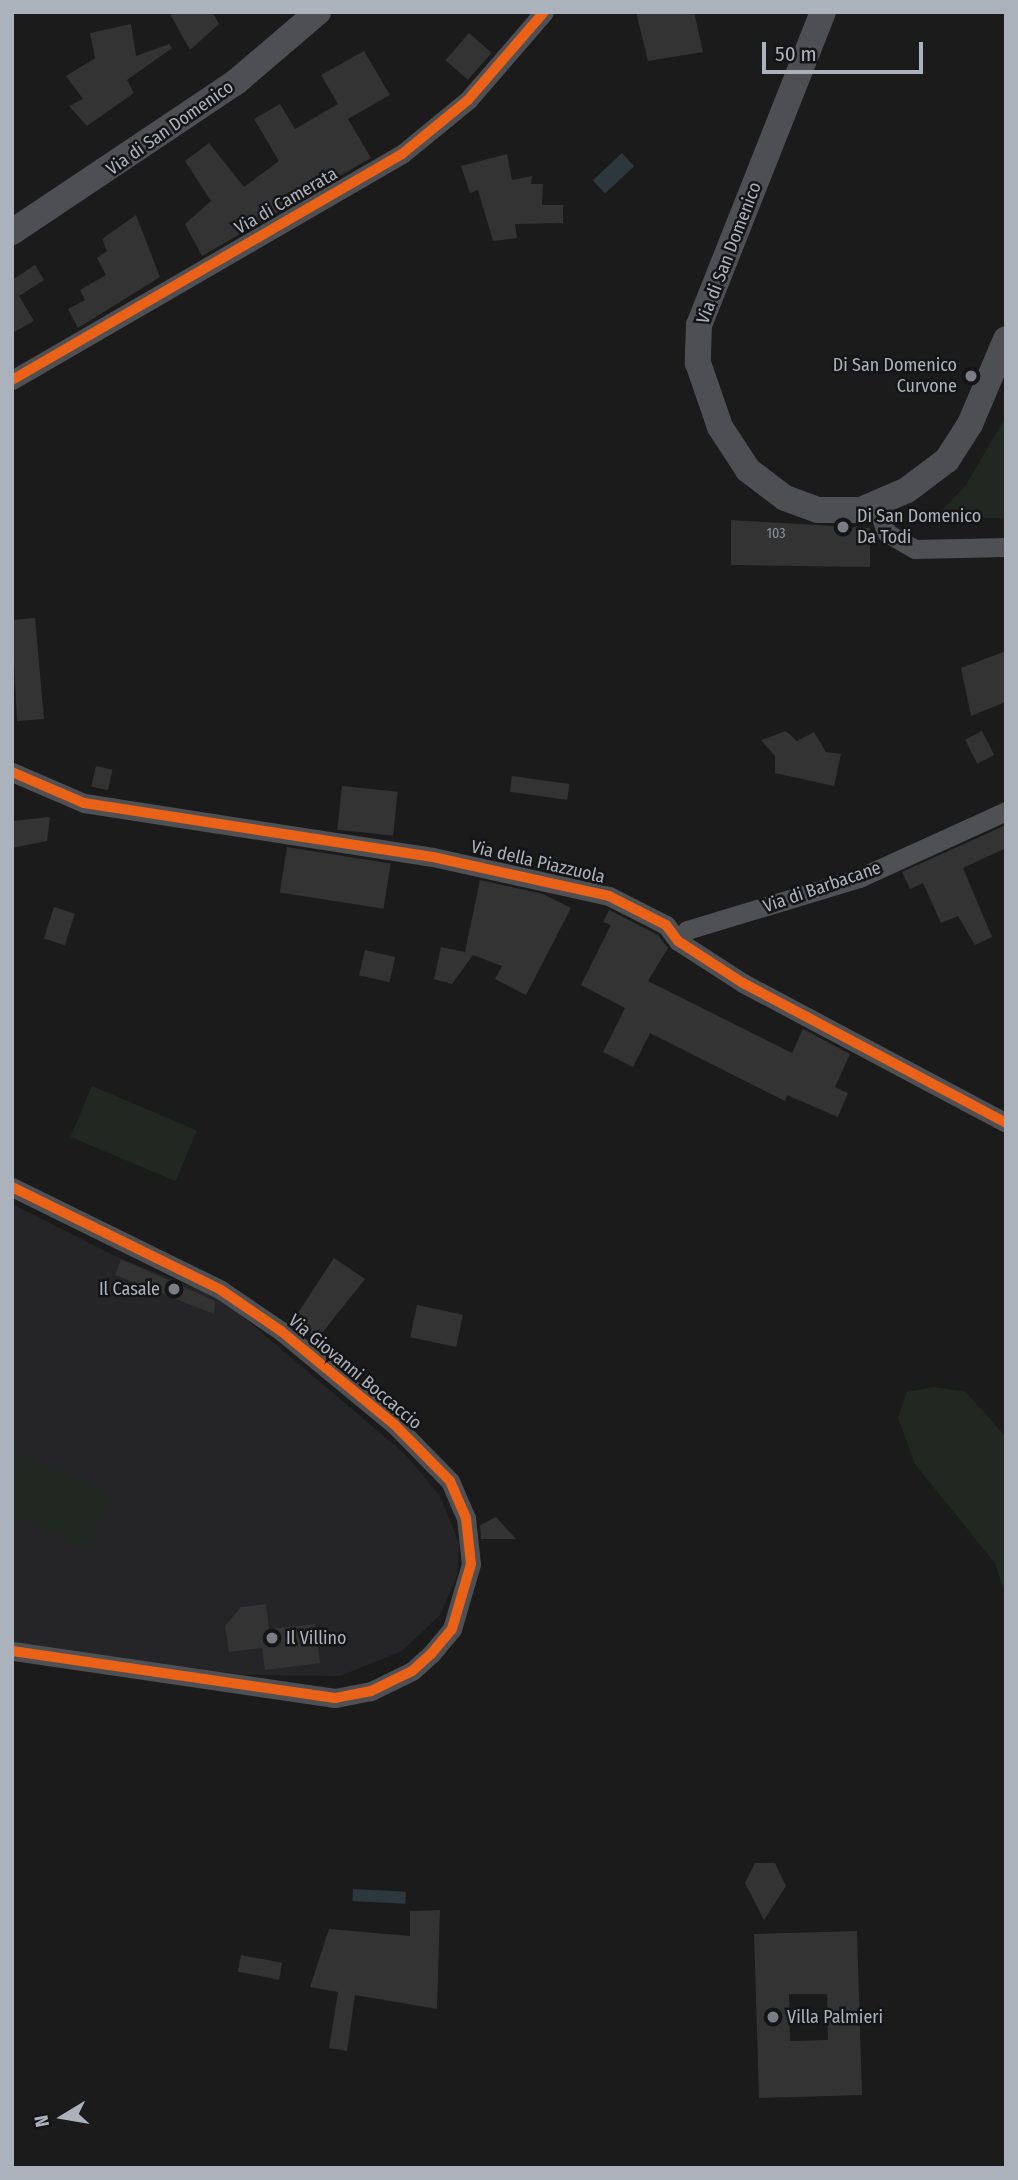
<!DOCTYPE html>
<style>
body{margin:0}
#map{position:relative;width:1018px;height:2180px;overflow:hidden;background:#1b1b1b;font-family:"Fira Sans Condensed",sans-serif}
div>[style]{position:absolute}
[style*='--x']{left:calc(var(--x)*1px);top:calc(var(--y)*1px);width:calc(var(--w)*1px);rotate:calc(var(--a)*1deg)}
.built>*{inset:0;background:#252527}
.green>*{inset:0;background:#212821;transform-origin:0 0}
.water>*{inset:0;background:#2d373e;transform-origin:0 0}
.building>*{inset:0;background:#333;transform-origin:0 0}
.street>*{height:19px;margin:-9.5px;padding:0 9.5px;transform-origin:9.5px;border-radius:9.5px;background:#4f5054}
.secondary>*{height:26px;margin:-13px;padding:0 13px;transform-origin:13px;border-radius:13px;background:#4e4f52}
.cycleway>*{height:10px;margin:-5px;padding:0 5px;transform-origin:5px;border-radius:5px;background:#ea6118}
.dots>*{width:19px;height:19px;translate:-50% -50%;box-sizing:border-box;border:4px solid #151517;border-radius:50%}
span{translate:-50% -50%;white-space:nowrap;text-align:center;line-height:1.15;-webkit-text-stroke:5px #151517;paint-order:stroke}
.number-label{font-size:14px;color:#8e929a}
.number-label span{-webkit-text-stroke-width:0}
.street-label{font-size:18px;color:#acb2bc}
.poi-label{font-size:18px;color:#acb2bc}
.right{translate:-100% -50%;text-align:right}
.left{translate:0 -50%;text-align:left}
.frame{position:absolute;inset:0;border:14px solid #acb2bc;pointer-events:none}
.north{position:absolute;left:28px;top:2082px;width:70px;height:70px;-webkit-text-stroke:5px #151517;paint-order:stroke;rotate:259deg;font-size:19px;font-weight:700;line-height:28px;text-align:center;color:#acb2bc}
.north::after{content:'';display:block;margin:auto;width:24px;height:32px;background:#acb2bc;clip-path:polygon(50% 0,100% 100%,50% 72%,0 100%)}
.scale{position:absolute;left:762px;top:42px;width:161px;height:32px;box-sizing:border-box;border:4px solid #acb2bc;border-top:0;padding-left:9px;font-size:21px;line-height:24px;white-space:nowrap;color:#acb2bc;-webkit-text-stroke:5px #151517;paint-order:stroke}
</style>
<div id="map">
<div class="built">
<i style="clip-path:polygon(12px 1204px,121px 1259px,221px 1298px,405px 1454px,440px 1496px,459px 1543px,457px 1576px,440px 1615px,402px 1651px,340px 1676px,246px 1675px,12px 1644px)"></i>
</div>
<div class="green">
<i style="clip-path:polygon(1006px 416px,1006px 518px,935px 518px,966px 485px)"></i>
<i style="left:92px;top:1086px;width:114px;height:55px;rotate:23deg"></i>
<i style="clip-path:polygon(934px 1387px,966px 1392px,1006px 1437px,1006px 1597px,995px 1563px,915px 1464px,898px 1418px,907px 1392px)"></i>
<i style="clip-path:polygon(12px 1450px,110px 1495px,86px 1548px,12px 1515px)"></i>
</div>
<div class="water">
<i style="left:622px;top:153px;width:18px;height:40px;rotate:47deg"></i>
<i style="left:353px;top:1889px;width:53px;height:12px;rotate:3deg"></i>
</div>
<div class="building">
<i style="clip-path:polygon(169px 12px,212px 12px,219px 24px,190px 50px)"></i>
<i style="clip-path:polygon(636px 12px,694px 12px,703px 52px,648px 61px)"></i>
<i style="clip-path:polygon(131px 24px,136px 56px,169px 44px,172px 48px,127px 80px,134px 93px,87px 126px,69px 106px,83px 99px,66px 76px,95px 58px,90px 33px)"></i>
<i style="left:469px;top:33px;width:30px;height:36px;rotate:41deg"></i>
<i style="clip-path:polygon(364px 51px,390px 95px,348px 119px,371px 158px,202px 256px,185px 224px,211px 201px,185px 161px,209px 143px,244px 187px,279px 161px,254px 119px,280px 104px,295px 129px,338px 104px,321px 75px)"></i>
<i style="clip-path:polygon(507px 154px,512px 180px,532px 176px,531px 184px,543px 184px,542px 205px,563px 205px,563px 223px,515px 224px,517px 238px,493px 241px,478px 190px,470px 193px,461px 166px)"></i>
<i style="clip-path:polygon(136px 215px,160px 277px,78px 328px,68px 309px,85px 300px,80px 290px,106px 275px,97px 258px,107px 251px,102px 239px)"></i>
<i style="clip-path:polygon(35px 265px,44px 280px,19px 296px,34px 321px,12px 333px,12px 280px)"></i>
<i style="clip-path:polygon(731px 520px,870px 528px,870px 567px,731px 565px)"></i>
<i style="clip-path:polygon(35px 618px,44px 719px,17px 721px,12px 620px)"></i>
<i style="clip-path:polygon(1006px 651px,1006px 702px,971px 716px,961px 668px)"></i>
<i style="clip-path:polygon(786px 731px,797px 741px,814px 732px,826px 752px,841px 754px,834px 786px,775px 773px,775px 756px,761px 740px)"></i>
<i style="left:982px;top:731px;width:27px;height:19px;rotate:63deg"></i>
<i style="left:96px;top:766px;width:17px;height:21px;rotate:13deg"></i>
<i style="left:512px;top:776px;width:58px;height:16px;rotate:8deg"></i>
<i style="left:342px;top:786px;width:56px;height:44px;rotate:6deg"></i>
<i style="clip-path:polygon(50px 817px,47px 841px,12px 848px,12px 821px)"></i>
<i style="clip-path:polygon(1006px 825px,1006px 848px,963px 868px,992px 937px,975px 945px,958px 916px,941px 923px,923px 883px,910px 889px,902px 872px)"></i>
<i style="left:287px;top:847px;width:105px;height:46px;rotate:9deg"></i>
<i style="clip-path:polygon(480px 880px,543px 894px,571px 908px,526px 995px,495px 979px,502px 966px,473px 955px,452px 984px,434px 979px,441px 947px,465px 952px)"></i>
<i style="left:54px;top:907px;width:22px;height:33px;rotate:18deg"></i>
<i style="clip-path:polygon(609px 910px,658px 935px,668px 948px,648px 981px,792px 1053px,803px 1029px,850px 1054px,835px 1087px,848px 1093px,838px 1117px,787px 1095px,785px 1101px,650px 1033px,633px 1067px,603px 1052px,625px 1008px,581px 985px,611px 925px,603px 922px)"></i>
<i style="left:365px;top:950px;width:31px;height:26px;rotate:13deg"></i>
<i style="clip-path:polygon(334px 1258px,365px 1279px,318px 1338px,292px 1322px)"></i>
<i style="clip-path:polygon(121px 1259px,215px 1301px,214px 1314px,115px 1275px)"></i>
<i style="left:417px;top:1305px;width:47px;height:33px;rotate:12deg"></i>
<i style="clip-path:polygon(496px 1517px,516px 1539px,481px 1539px,480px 1525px)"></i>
<i style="clip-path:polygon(266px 1604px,269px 1629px,315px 1624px,320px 1663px,265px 1670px,262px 1648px,229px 1652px,225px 1626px,241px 1607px)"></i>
<i style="clip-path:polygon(755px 1863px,775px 1863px,786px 1886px,764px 1920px,745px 1883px)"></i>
<i style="clip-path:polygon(440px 1910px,437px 2009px,355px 1995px,347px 2051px,329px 2048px,338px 1992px,310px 1987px,329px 1929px,410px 1936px,410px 1911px)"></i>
<i style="clip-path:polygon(evenodd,857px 1931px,862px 2095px,759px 2098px,754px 1934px,857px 1931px,789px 1994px,827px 1994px,828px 2040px,790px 2041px,789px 1994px)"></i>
<i style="left:241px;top:1955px;width:42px;height:17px;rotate:11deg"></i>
</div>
<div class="street">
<i style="--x:12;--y:380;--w:451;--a:-30.1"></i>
<i style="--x:402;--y:154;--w:85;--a:-39.3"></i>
<i style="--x:468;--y:100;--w:116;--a:-49.2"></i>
<i style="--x:876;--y:505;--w:30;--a:69"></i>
<i style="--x:887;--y:533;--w:32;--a:30"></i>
<i style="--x:915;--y:549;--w:91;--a:-1.3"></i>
<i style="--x:12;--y:772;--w:78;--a:23.3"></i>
<i style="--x:84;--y:803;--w:353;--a:8.8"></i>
<i style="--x:433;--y:857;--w:180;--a:12.5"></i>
<i style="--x:609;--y:896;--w:64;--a:27"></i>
<i style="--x:666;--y:925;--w:20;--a:53"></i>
<i style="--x:678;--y:941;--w:77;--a:32.9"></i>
<i style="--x:743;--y:983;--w:298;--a:28"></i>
<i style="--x:678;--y:941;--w:14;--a:-51"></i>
<i style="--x:687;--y:930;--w:180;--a:-16.8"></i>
<i style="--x:859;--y:878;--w:162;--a:-24.5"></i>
<i style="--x:12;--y:1187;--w:233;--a:26.2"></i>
<i style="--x:221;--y:1290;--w:73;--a:34.3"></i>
<i style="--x:281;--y:1331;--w:146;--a:39.5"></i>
<i style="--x:394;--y:1424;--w:80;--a:45.5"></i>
<i style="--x:450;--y:1481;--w:40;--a:66.6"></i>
<i style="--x:466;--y:1518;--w:46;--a:83.8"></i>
<i style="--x:471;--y:1564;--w:68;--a:106.3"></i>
<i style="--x:452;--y:1629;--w:33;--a:130"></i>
<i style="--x:431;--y:1654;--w:25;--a:138"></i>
<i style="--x:412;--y:1671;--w:46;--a:154"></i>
<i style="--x:371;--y:1691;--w:37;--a:169"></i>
<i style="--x:335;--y:1698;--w:326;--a:-171.7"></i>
</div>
<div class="secondary">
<i style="--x:823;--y:12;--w:337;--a:111.6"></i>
<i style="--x:699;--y:325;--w:38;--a:92"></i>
<i style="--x:698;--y:363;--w:68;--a:71"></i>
<i style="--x:720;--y:427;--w:51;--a:56.9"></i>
<i style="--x:748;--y:470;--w:46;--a:37.1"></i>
<i style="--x:785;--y:498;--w:35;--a:20"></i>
<i style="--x:818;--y:510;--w:43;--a:0"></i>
<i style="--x:861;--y:510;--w:50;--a:-23.5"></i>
<i style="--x:907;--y:490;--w:50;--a:-36.9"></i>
<i style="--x:947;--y:460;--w:43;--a:-57.4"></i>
<i style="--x:970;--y:424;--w:92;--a:-67"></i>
<i style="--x:12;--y:232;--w:270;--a:-33.8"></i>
<i style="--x:236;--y:82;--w:108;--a:-40.5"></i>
</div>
<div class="cycleway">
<i style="--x:12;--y:380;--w:451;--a:-30.1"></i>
<i style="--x:402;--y:154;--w:85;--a:-39.3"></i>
<i style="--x:468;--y:100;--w:116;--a:-49.2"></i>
<i style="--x:12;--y:772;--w:78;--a:23.3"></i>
<i style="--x:84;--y:803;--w:353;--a:8.8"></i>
<i style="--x:433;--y:857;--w:180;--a:12.5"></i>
<i style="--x:609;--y:896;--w:64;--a:27"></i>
<i style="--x:666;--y:925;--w:20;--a:53"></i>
<i style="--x:678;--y:941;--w:77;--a:32.9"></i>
<i style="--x:743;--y:983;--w:298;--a:28"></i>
<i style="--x:12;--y:1187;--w:233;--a:26.2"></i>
<i style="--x:221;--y:1290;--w:73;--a:34.3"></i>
<i style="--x:281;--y:1331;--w:146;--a:39.5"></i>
<i style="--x:394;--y:1424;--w:80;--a:45.5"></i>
<i style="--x:450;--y:1481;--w:40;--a:66.6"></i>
<i style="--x:466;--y:1518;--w:46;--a:83.8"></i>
<i style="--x:471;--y:1564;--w:68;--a:106.3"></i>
<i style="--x:452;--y:1629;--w:33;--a:130"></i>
<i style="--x:431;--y:1654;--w:25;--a:138"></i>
<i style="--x:412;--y:1671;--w:46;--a:154"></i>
<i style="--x:371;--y:1691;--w:37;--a:169"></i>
<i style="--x:335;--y:1698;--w:326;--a:-171.7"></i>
</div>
<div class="dots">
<i style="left:971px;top:376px;background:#797d84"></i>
<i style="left:843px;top:527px;background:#797d84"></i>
<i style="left:174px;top:1289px;background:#797d84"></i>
<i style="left:272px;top:1638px;background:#797d84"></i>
<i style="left:773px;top:2017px;background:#797d84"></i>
</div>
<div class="number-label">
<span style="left:776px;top:534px">103</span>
</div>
<div class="street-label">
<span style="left:170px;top:128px;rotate:-35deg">Via di San Domenico</span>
<span style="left:286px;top:201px;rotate:-30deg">Via di Camerata</span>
<span style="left:729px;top:253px;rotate:-69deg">Via di San Domenico</span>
<span style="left:538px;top:862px;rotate:13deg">Via della Piazzuola</span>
<span style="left:822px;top:887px;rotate:-19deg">Via di Barbacane</span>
<span style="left:355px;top:1372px;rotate:40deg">Via Giovanni Boccaccio</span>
</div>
<div class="poi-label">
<span class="right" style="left:957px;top:376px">Di San Domenico<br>Curvone</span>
<span class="left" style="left:857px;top:527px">Di San Domenico<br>Da Todi</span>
<span class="right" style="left:160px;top:1289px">Il Casale</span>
<span class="left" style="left:286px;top:1638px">Il Villino</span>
<span class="left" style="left:787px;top:2017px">Villa Palmieri</span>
</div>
<div class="frame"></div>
<div class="north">N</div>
<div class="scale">50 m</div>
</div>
